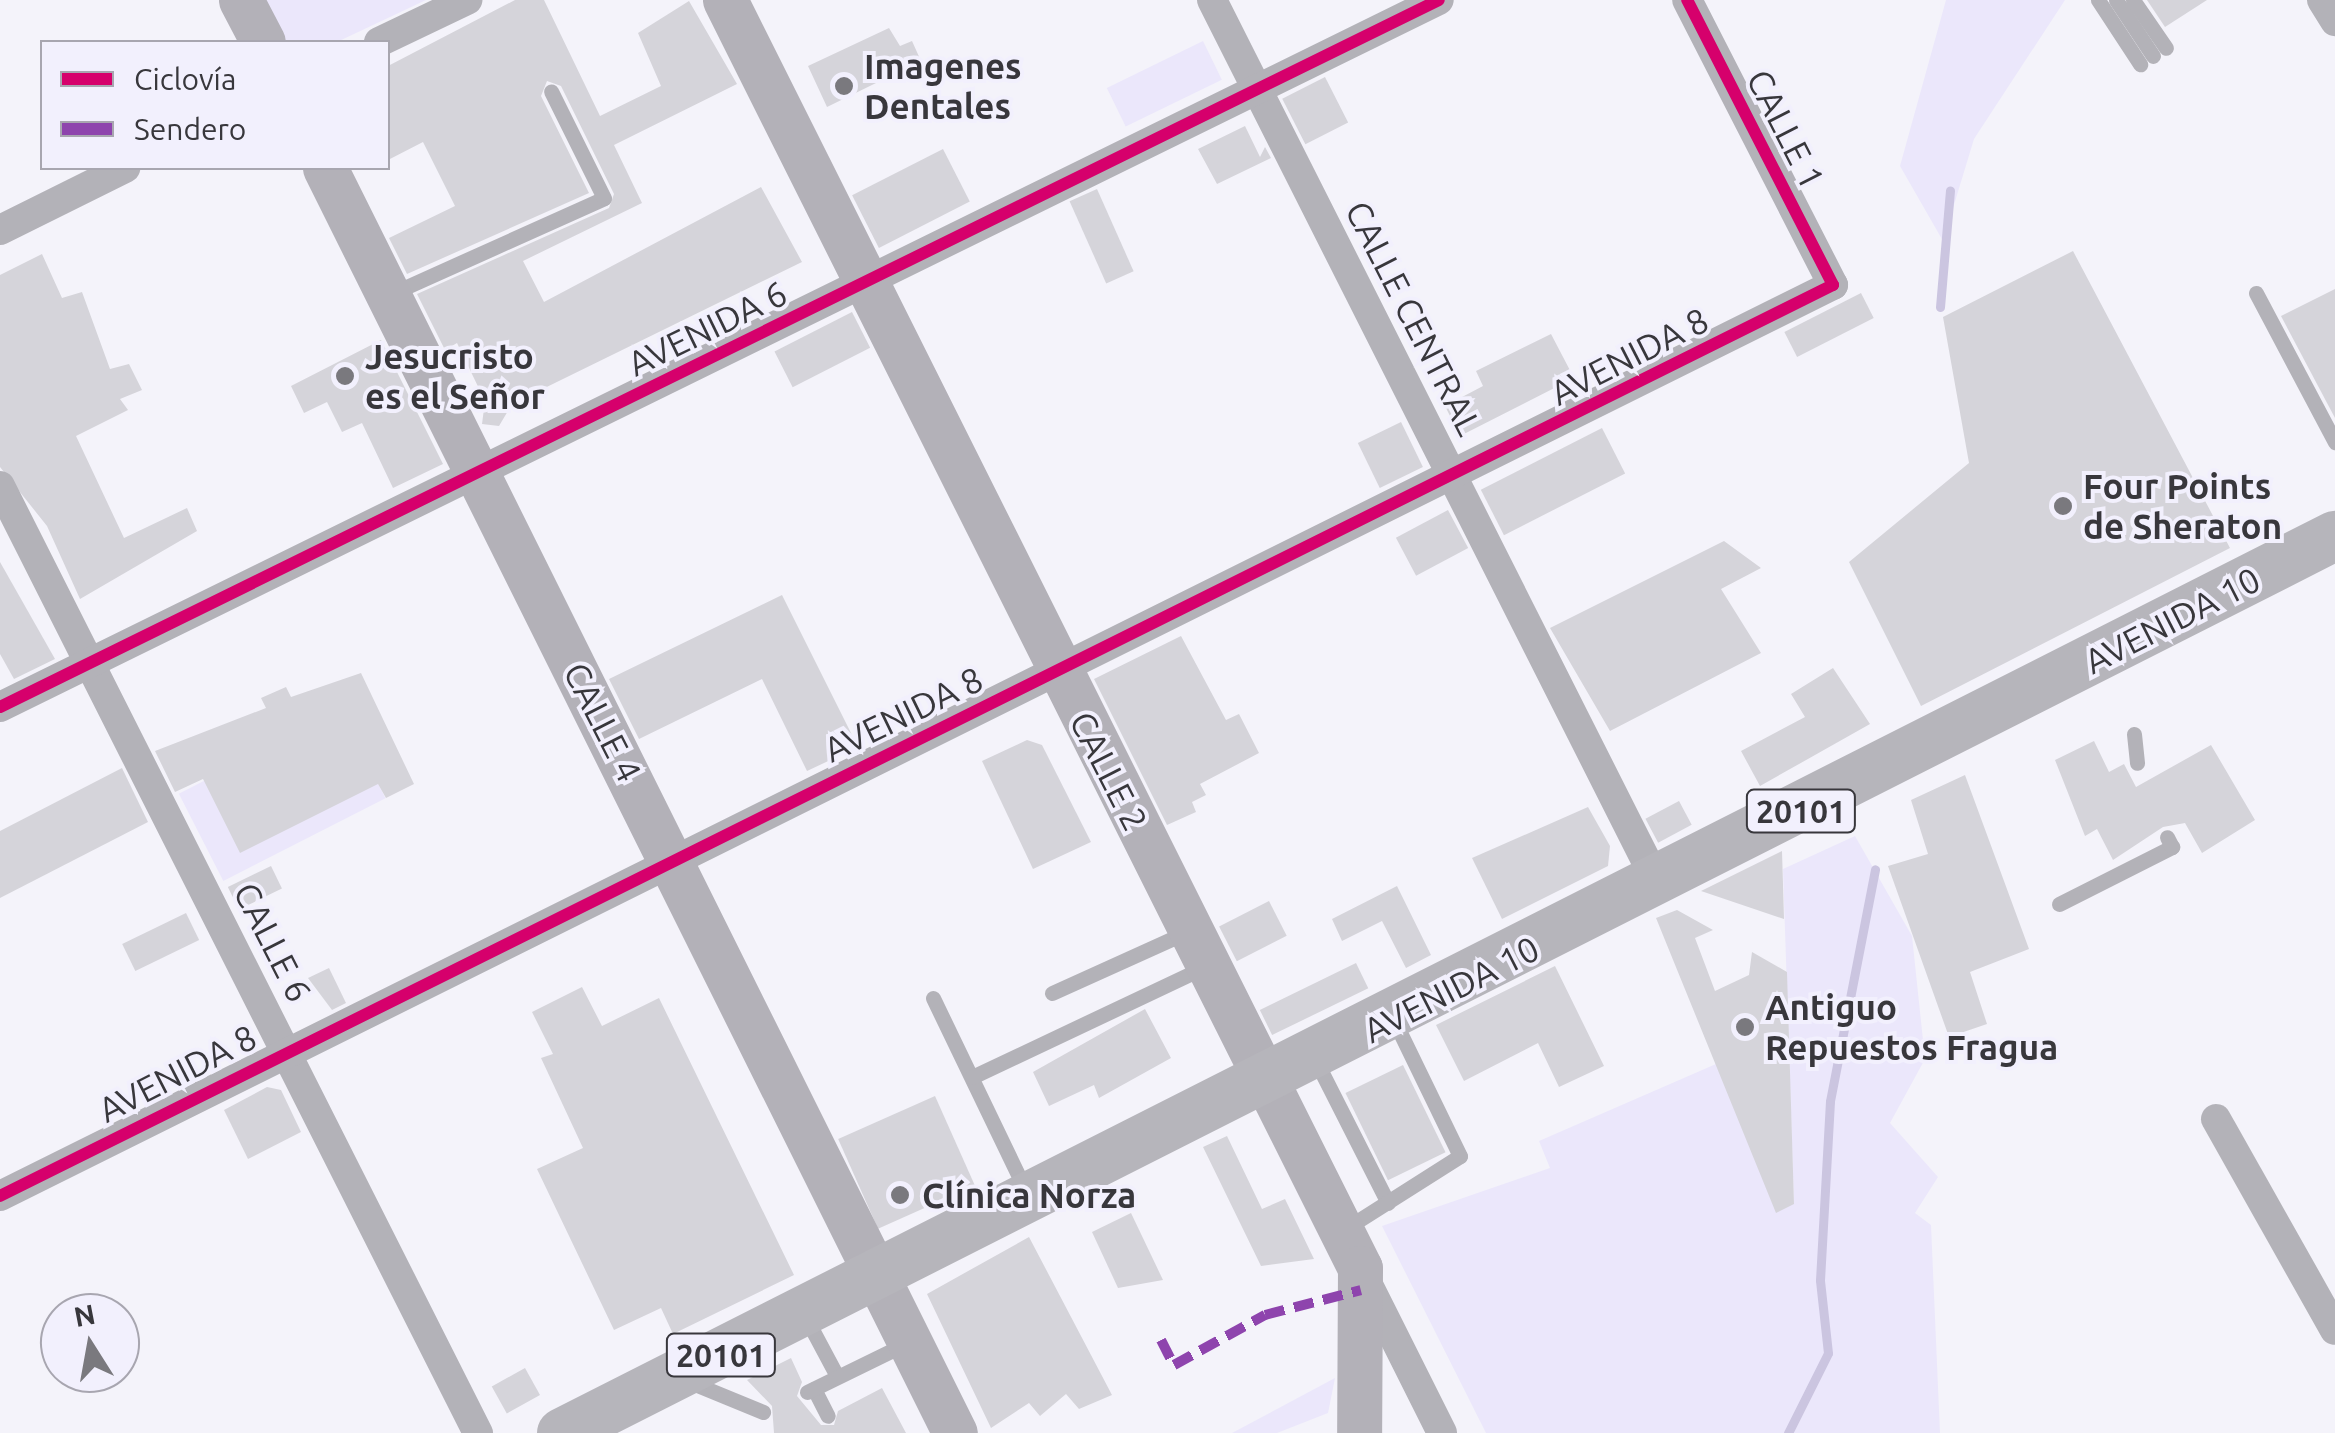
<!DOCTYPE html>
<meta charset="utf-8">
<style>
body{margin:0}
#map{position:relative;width:2335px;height:1433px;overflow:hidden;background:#f4f3fa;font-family:Ubuntu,sans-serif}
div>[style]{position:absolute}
.green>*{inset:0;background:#ebe7fb;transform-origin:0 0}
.stream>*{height:9px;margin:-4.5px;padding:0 4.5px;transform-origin:4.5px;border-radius:4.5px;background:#cbc5e0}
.building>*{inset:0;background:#d5d4da;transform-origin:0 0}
.lane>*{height:15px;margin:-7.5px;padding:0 7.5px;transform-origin:7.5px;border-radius:7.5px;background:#b3b2b8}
.street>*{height:30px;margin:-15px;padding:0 15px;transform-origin:15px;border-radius:15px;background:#b3b2b8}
.secondary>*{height:45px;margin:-22.5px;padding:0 22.5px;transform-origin:22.5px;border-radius:22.5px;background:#b3b1b8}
.primary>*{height:50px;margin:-25px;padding:0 25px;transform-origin:25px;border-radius:25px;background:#b6b5bb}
.quiet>*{height:10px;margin-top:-5px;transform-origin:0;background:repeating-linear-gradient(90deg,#8e44ad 0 20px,transparent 0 30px)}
.cycleway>*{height:12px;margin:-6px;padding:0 6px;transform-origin:6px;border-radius:6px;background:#d6006c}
.dots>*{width:28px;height:28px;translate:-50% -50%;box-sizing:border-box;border:5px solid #f2f0fd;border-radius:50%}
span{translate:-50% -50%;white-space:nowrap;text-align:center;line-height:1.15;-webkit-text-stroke:8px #f2f0fd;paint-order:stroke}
.shield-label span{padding:2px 8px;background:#f2f0fd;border:2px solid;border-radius:8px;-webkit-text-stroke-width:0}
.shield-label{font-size:32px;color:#38373c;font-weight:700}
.poi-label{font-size:35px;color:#38373c;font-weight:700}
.left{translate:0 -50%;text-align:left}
.street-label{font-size:35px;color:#38373c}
.legend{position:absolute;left:40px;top:40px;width:350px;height:130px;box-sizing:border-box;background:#f2f0fd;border:2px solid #a8a6b0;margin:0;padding:12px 18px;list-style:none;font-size:30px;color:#38373c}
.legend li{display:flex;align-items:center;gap:20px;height:50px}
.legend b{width:50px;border:2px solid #a8a6b0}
.north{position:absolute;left:40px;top:1293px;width:100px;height:100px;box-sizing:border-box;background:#f2f0fd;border:2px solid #a8a6b0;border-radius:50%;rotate:349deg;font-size:28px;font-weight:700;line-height:40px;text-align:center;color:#38373c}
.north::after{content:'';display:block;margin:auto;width:35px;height:45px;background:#7a797e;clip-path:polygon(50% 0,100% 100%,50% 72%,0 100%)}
</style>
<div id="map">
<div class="green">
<div style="clip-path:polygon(264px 0,426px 0,337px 42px,286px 42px)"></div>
<div style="clip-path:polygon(1946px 0,2065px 0,1974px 139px,1943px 241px,1900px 166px)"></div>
<div style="left:1203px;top:41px;width:43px;height:107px;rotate:64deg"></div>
<div style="left:341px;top:711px;width:98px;height:182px;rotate:63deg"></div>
<div style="clip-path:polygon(1855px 836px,1912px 936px,1925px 1059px,1890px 1123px,1938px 1177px,1915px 1213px,1931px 1225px,1940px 1433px,1486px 1433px,1382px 1226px,1550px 1168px,1539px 1141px,1716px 1064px,1794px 1204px,1783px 869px)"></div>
<div style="clip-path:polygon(1335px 1378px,1328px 1413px,1277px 1433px,1232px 1433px)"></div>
</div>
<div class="stream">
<div style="left:1940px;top:307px;width:117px;rotate:-85.1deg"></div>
<div style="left:1788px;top:1433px;width:89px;rotate:-63.4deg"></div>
<div style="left:1828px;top:1353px;width:73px;rotate:-96.3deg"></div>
<div style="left:1820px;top:1280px;width:179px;rotate:-86.8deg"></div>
<div style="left:1830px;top:1101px;width:236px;rotate:-79deg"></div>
</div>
<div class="building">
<div style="clip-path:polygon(515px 0,544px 0,600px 116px,661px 86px,638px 33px,689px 1px,737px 84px,614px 145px,642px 203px,523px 261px,544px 302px,761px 187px,802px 262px,512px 404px,499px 426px,482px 424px,485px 401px,457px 343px,445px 350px,417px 294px,609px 208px,614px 194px,561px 86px,547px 81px,541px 96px,589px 193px,407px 274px,389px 238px,455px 206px,423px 142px,388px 160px,388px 66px)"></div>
<div style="clip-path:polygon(2147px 0,2207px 0,2165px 27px)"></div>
<div style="clip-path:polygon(889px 28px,900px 46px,912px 41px,921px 61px,827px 107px,808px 66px)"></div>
<div style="left:1325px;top:77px;width:51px;height:48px;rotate:63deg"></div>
<div style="clip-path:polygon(1245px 126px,1260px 157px,1265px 147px,1271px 158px,1217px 184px,1198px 149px)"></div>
<div style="left:943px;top:149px;width:59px;height:102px;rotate:63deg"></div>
<div style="left:1097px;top:189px;width:90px;height:30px;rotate:66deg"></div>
<div style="clip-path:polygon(2073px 251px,2230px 548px,1921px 706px,1849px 562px,1969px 463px,1943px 317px)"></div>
<div style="clip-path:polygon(42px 254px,62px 298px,82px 292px,110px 369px,129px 364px,142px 390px,120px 399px,128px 410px,76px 436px,124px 538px,187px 508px,197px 531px,80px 599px,47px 526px,0 467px,0 275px)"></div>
<div style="clip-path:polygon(2335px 289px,2335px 418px,2281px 316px)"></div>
<div style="left:1861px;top:293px;width:28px;height:86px;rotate:63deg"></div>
<div style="left:852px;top:312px;width:40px;height:87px;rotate:63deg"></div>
<div style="clip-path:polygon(1551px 334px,1574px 378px,1460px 436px,1445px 406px,1483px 386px,1476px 371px)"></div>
<div style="clip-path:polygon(381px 340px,443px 464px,393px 488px,362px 423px,342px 432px,327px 402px,304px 413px,291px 386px)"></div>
<div style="left:1401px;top:422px;width:50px;height:48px;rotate:64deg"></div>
<div style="left:1602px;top:428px;width:51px;height:136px;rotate:63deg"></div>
<div style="left:1448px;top:510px;width:43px;height:59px;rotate:62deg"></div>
<div style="clip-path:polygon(1724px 541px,1761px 568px,1721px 589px,1761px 653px,1610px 731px,1550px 628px)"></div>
<div style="clip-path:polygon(0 562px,55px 659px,14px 679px,0 654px)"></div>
<div style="clip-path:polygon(782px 595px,858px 747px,807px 771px,762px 679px,639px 739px,609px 679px)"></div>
<div style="clip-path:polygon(1181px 636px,1226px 720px,1239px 714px,1259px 753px,1200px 784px,1206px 795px,1192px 802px,1196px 812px,1167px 825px,1094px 679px)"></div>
<div style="clip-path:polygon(1833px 668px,1870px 724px,1760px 786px,1741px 751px,1805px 717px,1791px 694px)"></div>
<div style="clip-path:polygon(361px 673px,414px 784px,386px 798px,378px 784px,240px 853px,203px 779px,175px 792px,155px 751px,266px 708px,261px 698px,286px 687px,291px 697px)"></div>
<div style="clip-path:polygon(1027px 740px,1042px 745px,1091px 842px,1033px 869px,982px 761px)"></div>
<div style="clip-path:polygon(2094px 741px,2109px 772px,2124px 764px,2136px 787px,2211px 745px,2255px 820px,2202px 853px,2185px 823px,2163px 827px,2113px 860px,2097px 829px,2085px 836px,2055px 760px)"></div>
<div style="clip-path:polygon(122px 768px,148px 822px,0 898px,0 831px)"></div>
<div style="clip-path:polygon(1965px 775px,2029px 949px,1970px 972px,1987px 1024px,1949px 1037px,1888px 866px,1928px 854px,1911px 800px)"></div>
<div style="left:1679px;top:801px;width:27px;height:38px;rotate:62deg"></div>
<div style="clip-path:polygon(1588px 807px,1610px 846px,1608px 866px,1502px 919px,1472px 858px)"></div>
<div style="clip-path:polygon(1782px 851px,1784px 919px,1701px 891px)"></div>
<div style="left:271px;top:866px;width:25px;height:48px;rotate:64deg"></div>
<div style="clip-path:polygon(1397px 886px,1431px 955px,1406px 968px,1382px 921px,1342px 941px,1332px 919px)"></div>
<div style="left:1269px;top:901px;width:39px;height:56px;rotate:63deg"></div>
<div style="clip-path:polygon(1677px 910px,1713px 930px,1695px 938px,1715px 991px,1749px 975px,1752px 952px,1787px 972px,1794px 1204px,1776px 1213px,1656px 918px)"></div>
<div style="left:186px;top:913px;width:30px;height:71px;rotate:64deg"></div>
<div style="left:1356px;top:963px;width:28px;height:107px;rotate:64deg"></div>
<div style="clip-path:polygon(1555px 966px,1604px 1066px,1559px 1087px,1538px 1043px,1464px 1081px,1436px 1025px)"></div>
<div style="clip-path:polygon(329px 968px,346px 1003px,332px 1010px,308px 978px)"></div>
<div style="clip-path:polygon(582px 987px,602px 1026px,659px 998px,794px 1275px,673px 1334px,661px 1308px,614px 1330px,537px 1169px,583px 1148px,541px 1058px,553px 1054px,532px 1012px)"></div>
<div style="clip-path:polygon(1145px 1009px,1171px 1058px,1099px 1098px,1094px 1085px,1049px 1106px,1033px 1072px)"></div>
<div style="left:1403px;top:1065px;width:97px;height:64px;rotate:64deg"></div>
<div style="clip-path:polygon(267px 1087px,281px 1090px,301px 1132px,248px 1159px,224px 1110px)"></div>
<div style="left:935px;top:1096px;width:98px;height:106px;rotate:66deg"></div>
<div style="clip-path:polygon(1227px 1136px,1262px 1209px,1285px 1199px,1314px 1259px,1261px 1266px,1203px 1147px)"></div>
<div style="clip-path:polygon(1131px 1213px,1163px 1280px,1118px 1288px,1092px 1232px)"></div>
<div style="clip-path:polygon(1029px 1237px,1112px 1395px,1079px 1409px,1066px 1394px,1040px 1416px,1029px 1403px,991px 1428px,927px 1294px)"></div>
<div style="clip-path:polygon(791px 1358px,802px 1382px,797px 1396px,821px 1425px,834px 1425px,838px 1411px,882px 1388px,906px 1433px,774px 1433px,772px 1406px,747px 1380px)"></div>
<div style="left:525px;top:1368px;width:31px;height:38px;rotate:61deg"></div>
</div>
<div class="lane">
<div style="left:2098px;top:0;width:77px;rotate:56.7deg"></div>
<div style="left:2116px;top:0;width:67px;rotate:56.5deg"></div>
<div style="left:2133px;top:0;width:58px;rotate:55.5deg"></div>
<div style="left:393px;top:293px;width:231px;rotate:-24.2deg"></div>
<div style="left:604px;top:198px;width:119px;rotate:-116.4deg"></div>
<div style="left:2256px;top:293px;width:169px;rotate:62.1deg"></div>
<div style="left:2134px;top:734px;width:29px;rotate:84deg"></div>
<div style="left:2059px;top:904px;width:127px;rotate:-26.8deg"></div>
<div style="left:2172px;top:847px;width:11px;rotate:-117deg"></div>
<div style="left:1052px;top:993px;width:146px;rotate:-24.3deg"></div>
<div style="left:933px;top:998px;width:216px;rotate:64.3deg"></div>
<div style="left:1316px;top:1061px;width:159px;rotate:63.1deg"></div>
<div style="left:972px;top:1077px;width:255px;rotate:-25.3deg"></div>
<div style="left:1345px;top:1229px;width:136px;rotate:-32.4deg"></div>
<div style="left:1460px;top:1156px;width:153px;rotate:-115.9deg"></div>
<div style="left:806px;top:1318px;width:66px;rotate:61.9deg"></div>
<div style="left:690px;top:1382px;width:79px;rotate:22.3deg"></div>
<div style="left:814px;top:1389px;width:30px;rotate:63deg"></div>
<div style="left:807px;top:1392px;width:111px;rotate:-26.1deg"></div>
</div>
<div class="street">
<div style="left:1212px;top:0;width:990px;rotate:63.23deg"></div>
<div style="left:2322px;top:0;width:25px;rotate:58deg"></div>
<div style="left:379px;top:42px;width:98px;rotate:-25.5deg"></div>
<div style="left:0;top:230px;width:140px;rotate:-26.4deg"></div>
<div style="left:0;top:486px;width:1061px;rotate:63.22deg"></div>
<div style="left:0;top:707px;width:1603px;rotate:-26.17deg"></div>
<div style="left:2216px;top:1119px;width:242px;rotate:60.6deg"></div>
<div style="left:0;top:1196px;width:2047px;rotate:-26.43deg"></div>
<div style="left:1833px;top:285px;width:320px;rotate:-117.1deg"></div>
<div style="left:1365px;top:1279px;width:172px;rotate:63.4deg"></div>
</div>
<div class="secondary">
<div style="left:241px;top:0;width:47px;rotate:62.4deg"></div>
<div style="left:725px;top:0;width:1418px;rotate:63.4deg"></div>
<div style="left:1360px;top:1268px;width:165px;rotate:90.3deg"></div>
<div style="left:325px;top:168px;width:1413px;rotate:63.53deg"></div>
</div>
<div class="primary">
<div style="left:562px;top:1433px;width:1987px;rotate:-26.84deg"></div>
</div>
<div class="quiet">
<div style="left:1161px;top:1340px;width:28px;rotate:63deg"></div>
<div style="left:1174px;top:1365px;width:104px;rotate:-28.8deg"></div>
<div style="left:1265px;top:1315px;width:99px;rotate:-14.6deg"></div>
</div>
<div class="cycleway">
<div style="left:0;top:707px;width:1603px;rotate:-26.17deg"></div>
<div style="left:0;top:1196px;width:2047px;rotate:-26.43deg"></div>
<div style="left:1833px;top:285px;width:320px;rotate:-117.1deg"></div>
</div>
<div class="dots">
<div style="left:844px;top:86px;background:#7a797e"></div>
<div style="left:345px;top:376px;background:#7a797e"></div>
<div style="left:2063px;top:506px;background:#7a797e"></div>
<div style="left:1745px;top:1027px;background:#7a797e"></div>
<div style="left:900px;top:1195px;background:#7a797e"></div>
</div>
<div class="shield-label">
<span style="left:1801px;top:811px">20101</span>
<span style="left:721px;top:1355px">20101</span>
</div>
<div class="poi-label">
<span class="left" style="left:864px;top:86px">Imagenes<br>Dentales</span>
<span class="left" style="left:365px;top:376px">Jesucristo<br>es el Señor</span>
<span class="left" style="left:2083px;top:506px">Four Points<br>de Sheraton</span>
<span class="left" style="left:1765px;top:1027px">Antiguo<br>Repuestos Fragua</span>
<span class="left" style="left:922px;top:1195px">Clínica Norza</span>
</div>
<div class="street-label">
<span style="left:1786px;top:129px;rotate:63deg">CALLE 1</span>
<span style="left:1414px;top:318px;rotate:63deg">CALLE CENTRAL</span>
<span style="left:707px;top:328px;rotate:-26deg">AVENIDA 6</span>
<span style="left:1629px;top:356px;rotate:-27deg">AVENIDA 8</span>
<span style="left:2172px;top:620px;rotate:-27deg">AVENIDA 10</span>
<span style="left:903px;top:714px;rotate:-26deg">AVENIDA 8</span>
<span style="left:603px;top:722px;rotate:63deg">CALLE 4</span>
<span style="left:1109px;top:771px;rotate:63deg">CALLE 2</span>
<span style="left:273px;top:942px;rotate:63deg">CALLE 6</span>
<span style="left:1451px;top:989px;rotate:-27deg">AVENIDA 10</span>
<span style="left:177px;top:1073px;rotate:-27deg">AVENIDA 8</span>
</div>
<ul class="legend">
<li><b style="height:12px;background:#d6006c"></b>Ciclovía</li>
<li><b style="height:12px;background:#8e44ad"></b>Sendero</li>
</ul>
<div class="north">N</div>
</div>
